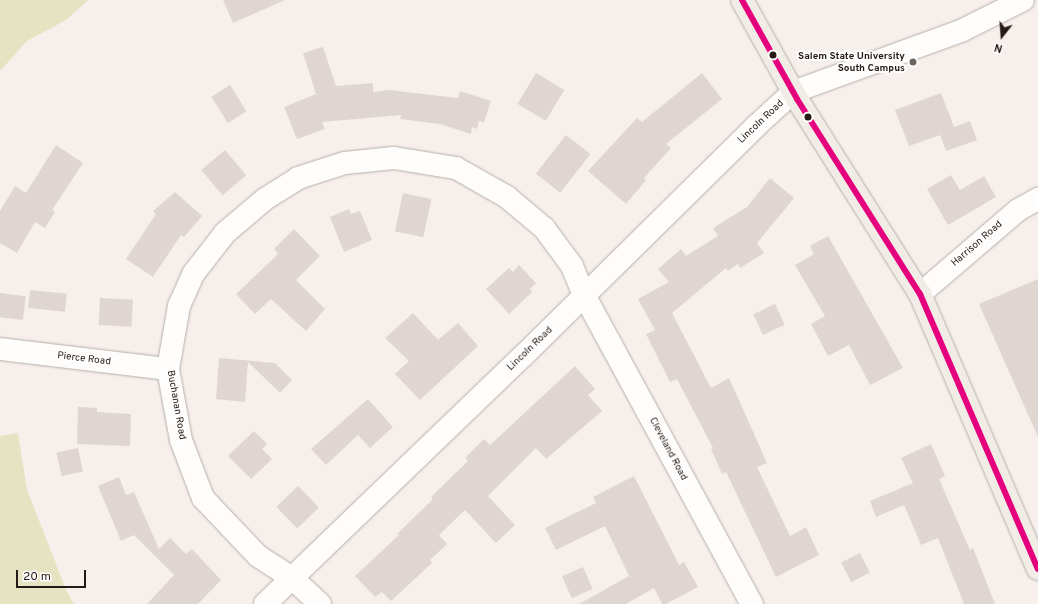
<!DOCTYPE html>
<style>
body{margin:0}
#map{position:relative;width:1038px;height:604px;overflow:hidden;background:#f6efeb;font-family:Overpass,sans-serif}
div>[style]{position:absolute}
.green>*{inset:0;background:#e5e3c1}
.building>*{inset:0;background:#dfd6d1;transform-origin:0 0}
.roads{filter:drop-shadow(0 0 1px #b6aea9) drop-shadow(0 0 1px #b6aea9)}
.minor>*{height:22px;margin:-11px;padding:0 11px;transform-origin:11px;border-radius:11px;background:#fefdfc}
.trunk>*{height:22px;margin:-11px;padding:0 11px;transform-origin:11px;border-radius:11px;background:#f2ece7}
.bus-1>*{height:6px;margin:-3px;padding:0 3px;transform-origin:3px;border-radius:3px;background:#e5007d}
.dots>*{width:11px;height:11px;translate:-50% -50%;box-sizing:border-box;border:2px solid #fefefe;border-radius:50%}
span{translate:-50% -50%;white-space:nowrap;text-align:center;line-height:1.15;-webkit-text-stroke:4px #fefefe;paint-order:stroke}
.poi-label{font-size:10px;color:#261a14;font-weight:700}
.right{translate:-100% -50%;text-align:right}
.street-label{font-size:10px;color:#261a14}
.north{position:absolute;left:982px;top:16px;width:40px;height:40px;-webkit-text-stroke:3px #fefefe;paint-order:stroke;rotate:197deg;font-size:11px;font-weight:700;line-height:16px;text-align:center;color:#261a14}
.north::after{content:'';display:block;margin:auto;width:14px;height:18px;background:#261a14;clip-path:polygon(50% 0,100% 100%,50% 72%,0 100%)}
.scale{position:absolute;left:16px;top:570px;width:70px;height:18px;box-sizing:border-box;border:2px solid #261a14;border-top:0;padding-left:5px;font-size:12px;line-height:14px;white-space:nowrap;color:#261a14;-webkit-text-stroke:3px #fefefe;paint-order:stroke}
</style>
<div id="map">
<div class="green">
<div style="clip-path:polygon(0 0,88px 0,66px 20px,27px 41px,0 71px)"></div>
<div style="clip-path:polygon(18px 433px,27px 490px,67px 592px,74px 604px,0 604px,0 436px)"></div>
</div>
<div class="building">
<div style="clip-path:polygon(223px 0,285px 0,233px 23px)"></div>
<div style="clip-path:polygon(323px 47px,336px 86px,373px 83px,373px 92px,389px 90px,458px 98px,460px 91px,491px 101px,484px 122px,479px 121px,477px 129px,472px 127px,471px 134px,440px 124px,400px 119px,401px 115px,322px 122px,325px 129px,297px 139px,284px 107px,316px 94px,303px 53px)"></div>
<div style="left:536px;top:73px;width:33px;height:36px;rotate:31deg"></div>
<div style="clip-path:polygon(702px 73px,722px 99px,666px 144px,671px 148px,644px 178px,646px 180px,626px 204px,588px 171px,637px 118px,642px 122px)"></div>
<div style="left:230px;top:85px;width:31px;height:22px;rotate:58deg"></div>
<div style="clip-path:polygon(941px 93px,954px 127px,970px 121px,977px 140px,946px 151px,940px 135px,909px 146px,895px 110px)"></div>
<div style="left:566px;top:135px;width:31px;height:49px;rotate:38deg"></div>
<div style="clip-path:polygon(56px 145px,83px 163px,52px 210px,55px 212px,45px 228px,35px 222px,17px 253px,0 243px,0 211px,15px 186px,26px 193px)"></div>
<div style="left:225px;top:150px;width:33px;height:31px;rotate:50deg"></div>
<div style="clip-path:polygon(951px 175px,960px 190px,984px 176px,996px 197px,948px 225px,927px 189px)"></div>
<div style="clip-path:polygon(770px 178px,794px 198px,757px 243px,764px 253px,740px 268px,738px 264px,728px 271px,726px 268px,672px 313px,711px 388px,729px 378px,767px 463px,757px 467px,790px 536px,806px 527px,819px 555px,776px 577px,726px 472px,722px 474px,711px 449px,713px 448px,677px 379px,670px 382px,646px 334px,655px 330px,638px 299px,669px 282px,658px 269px,681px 249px,686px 256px,718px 236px,713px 228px,747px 207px)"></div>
<div style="clip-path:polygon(175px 192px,202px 216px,184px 237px,181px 235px,153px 277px,126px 259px,156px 214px,153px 211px)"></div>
<div style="left:403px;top:193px;width:29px;height:39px;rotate:12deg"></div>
<div style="clip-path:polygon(349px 209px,351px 214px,360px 211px,372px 240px,344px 252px,330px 217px)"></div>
<div style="clip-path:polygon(294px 229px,320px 256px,296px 280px,325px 309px,306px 331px,271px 299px,255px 314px,236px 294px,275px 257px,278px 254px,274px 249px)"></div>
<div style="clip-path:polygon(828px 236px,903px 368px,870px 385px,849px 345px,828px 356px,811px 324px,825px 316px,795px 265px,814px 254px,810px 246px)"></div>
<div style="clip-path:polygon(519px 265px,536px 283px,530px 289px,532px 292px,509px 314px,486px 289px,509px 268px,513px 272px)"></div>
<div style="clip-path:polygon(1038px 279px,1038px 437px,979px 304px)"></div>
<div style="left:30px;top:290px;width:37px;height:18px;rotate:6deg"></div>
<div style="left:0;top:293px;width:26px;height:24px;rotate:7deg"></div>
<div style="left:100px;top:298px;width:33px;height:27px;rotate:3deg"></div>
<div style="left:775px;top:304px;width:23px;height:24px;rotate:65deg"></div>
<div style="clip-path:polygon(413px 313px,438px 340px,458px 323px,478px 346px,420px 400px,395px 374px,409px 361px,385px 338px)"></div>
<div style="clip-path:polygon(219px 358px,275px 363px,292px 380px,280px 393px,248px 362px,245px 402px,216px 399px)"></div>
<div style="clip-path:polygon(575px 366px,595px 389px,588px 395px,602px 411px,546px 459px,536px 448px,488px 496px,515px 525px,496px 543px,465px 510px,439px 535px,447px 544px,430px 560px,432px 563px,391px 601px,382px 592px,375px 597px,355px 576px,399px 535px,397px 534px,433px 499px,431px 497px,468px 461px,465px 458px,484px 439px,490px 445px)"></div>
<div style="clip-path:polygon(368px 399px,393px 427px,370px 448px,358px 435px,326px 465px,311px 449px)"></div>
<div style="clip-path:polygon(78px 407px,97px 408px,97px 412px,131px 414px,130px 446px,77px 444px)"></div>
<div style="clip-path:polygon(254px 431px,267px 444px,262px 449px,272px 459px,251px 479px,228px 456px)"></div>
<div style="clip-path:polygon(931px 444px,945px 476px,939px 479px,970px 550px,973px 548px,995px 604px,964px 604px,938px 538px,921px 545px,904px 505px,876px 517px,870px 501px,913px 483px,901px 458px)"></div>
<div style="left:78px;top:448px;width:24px;height:22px;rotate:78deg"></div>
<div style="clip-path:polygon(634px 476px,679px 565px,684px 562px,698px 587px,666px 604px,662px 604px,654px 588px,626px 604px,579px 604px,629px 576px,605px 526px,556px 550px,545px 528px,596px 503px,593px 497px)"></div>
<div style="clip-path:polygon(119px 477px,126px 495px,134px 492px,159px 549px,170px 538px,186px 554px,192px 549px,221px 580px,198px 604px,147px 604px,174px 575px,134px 535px,121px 541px,98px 486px)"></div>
<div style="left:298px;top:486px;width:30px;height:30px;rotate:46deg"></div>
<div style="left:860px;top:553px;width:22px;height:21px;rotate:63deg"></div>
<div style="left:583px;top:567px;width:24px;height:23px;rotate:66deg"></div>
</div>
<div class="roads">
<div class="minor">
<div style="left:920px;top:294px;width:129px;rotate:-40.6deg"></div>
<div style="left:1018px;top:210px;width:23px;rotate:-29deg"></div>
<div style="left:0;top:349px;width:169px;rotate:6.8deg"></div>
<div style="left:265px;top:604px;width:359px;rotate:-43.9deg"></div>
<div style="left:524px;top:355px;width:325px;rotate:-44.6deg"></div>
<div style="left:755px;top:127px;width:52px;rotate:-42.6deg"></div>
<div style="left:793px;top:92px;width:181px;rotate:-20deg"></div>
<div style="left:963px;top:30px;width:67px;rotate:-26.6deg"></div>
<div style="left:320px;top:604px;width:38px;rotate:-137deg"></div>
<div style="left:292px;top:578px;width:40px;rotate:-147.1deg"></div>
<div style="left:258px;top:556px;width:80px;rotate:-133.5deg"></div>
<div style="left:203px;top:498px;width:62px;rotate:-110.8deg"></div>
<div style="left:181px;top:440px;width:72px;rotate:-100.4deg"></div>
<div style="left:168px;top:369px;width:64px;rotate:-80.1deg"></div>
<div style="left:179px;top:306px;width:36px;rotate:-66deg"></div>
<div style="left:194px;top:273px;width:51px;rotate:-52.2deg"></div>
<div style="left:225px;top:233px;width:52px;rotate:-40.4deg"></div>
<div style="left:265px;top:199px;width:39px;rotate:-32deg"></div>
<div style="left:298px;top:178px;width:49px;rotate:-17.7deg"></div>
<div style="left:345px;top:163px;width:49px;rotate:-5.8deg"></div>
<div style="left:394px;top:158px;width:63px;rotate:9.2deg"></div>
<div style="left:456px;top:168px;width:59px;rotate:29.6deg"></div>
<div style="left:507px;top:197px;width:48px;rotate:40deg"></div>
<div style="left:544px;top:228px;width:47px;rotate:53.6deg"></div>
<div style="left:572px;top:266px;width:31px;rotate:68deg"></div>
<div style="left:584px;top:295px;width:352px;rotate:61.5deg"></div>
</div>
<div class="trunk">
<div style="left:742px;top:0;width:113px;rotate:60.9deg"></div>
<div style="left:797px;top:99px;width:231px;rotate:57.8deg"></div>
<div style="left:920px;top:294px;width:299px;rotate:66.8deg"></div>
</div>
</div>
<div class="bus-1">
<div style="left:742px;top:0;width:113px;rotate:60.9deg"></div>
<div style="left:797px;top:99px;width:231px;rotate:57.8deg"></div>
<div style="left:920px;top:294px;width:299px;rotate:66.8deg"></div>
</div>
<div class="dots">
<div style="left:773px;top:55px;background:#261a14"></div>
<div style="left:913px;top:62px;background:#6f655f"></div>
<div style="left:808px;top:117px;background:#261a14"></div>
</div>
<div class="poi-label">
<span class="right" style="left:905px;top:62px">Salem State University<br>South Campus</span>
</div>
<div class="street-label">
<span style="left:761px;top:122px;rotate:-43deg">Lincoln Road</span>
<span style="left:977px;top:244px;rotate:-41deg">Harrison Road</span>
<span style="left:530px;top:349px;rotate:-44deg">Lincoln Road</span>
<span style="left:84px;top:359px;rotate:7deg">Pierce Road</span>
<span style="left:176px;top:405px;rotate:80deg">Buchanan Road</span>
<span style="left:668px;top:449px;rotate:62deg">Cleveland Road</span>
</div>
<div class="north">N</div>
<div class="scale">20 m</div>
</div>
